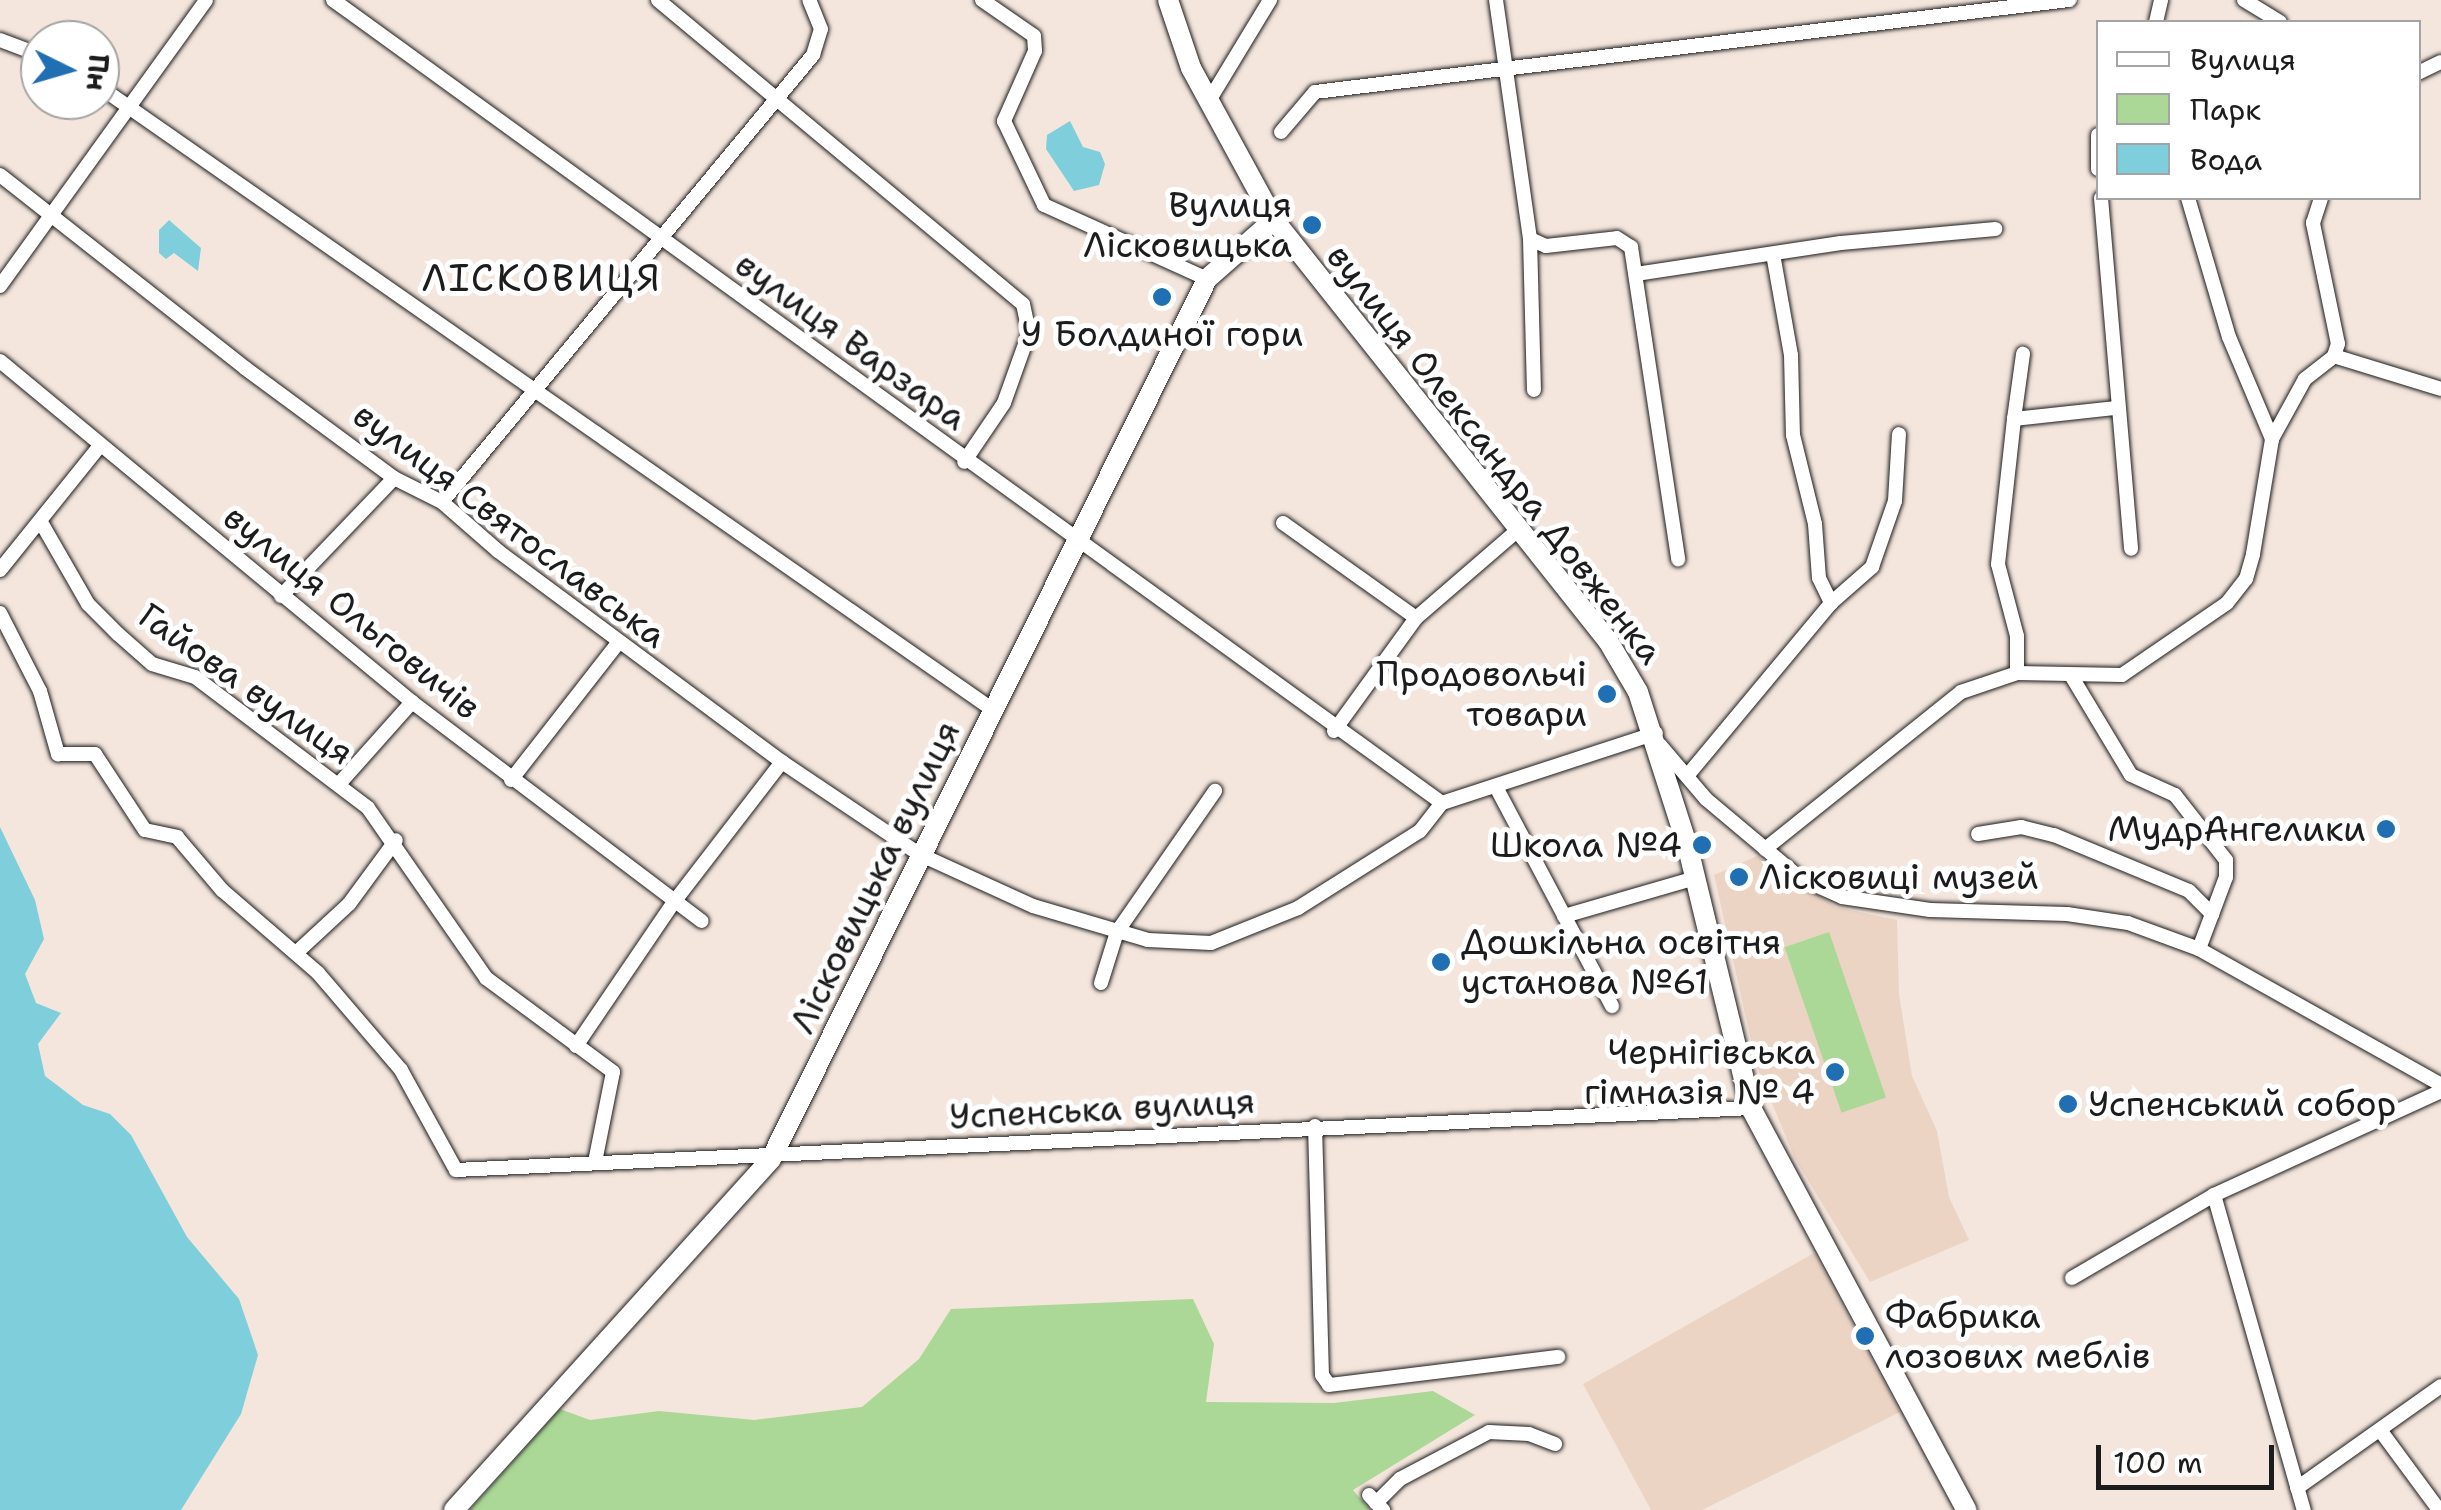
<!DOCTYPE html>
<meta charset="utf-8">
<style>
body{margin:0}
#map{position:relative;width:2441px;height:1510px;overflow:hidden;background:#f4e6dd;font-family:"Shantell Sans",sans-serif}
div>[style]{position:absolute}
.built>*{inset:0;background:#ecd4c5}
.green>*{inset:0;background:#abd896;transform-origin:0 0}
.water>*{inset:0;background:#7fcedb}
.roads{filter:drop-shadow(0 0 2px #1c1c1c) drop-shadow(0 0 2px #1c1c1c)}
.minor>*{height:14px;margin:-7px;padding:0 7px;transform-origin:7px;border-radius:7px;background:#fff}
.secondary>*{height:20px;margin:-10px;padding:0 10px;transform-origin:10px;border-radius:10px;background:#fff}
.dots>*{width:28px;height:28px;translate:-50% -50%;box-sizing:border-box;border:5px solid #fff;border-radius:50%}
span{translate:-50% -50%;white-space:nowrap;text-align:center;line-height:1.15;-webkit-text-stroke:10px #fff;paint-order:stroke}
.poi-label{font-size:35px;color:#1c1c1c}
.right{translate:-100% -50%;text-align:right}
.left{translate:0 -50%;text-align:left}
.street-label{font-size:35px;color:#1c1c1c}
.neighbourhood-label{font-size:38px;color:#1c1c1c;letter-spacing:2.5px}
.legend{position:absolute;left:2096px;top:20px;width:325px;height:180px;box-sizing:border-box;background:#fff;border:2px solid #a4a4a4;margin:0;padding:12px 18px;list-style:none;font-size:30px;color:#1c1c1c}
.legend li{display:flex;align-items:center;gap:20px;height:50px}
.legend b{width:50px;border:2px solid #a4a4a4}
.north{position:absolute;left:20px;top:20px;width:100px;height:100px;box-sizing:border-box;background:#fff;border:2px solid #a4a4a4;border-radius:50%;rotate:95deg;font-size:28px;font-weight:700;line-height:40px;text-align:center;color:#1c1c1c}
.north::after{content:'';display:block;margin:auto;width:35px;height:45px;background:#1f6fb2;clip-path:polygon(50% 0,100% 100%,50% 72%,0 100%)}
.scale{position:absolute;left:2096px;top:1445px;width:178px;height:45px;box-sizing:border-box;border:5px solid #1c1c1c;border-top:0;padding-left:12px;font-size:30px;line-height:35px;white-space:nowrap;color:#1c1c1c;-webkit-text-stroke:8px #fff;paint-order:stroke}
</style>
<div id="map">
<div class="built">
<div style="clip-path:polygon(1757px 856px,1836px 907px,1897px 920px,1899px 994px,1912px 1076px,1937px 1131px,1949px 1197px,1969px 1240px,1870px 1282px,1795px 1159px,1757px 1067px,1714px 875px)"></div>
<div style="clip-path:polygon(1814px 1253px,1900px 1412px,1702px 1510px,1651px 1510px,1583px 1384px)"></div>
</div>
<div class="green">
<div style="left:1829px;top:932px;width:175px;height:47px;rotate:71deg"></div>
<div style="clip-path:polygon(1193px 1299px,1214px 1344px,1206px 1402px,1334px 1403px,1433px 1391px,1475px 1415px,1353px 1490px,1370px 1510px,470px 1510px,560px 1409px,590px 1420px,659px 1411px,754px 1420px,862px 1407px,919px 1359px,951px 1309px)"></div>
</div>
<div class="water">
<div style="clip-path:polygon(1070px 121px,1083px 147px,1100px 152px,1105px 164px,1099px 185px,1074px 191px,1046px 149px,1047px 135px)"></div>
<div style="clip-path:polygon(169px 220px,201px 248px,198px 271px,174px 253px,166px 259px,159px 253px,159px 230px)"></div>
<div style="clip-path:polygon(0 827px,35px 900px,44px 939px,25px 974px,36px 1003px,61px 1013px,38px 1044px,45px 1076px,83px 1105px,110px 1114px,131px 1135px,187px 1237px,239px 1299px,258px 1355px,241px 1414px,181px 1510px,0 1510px)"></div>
</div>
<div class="roads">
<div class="minor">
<div style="left:333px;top:0;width:1369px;rotate:35.91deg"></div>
<div style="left:658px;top:0;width:475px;rotate:39.8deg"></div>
<div style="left:1023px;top:304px;width:30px;rotate:78deg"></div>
<div style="left:1029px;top:333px;width:74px;rotate:109.7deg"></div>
<div style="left:1004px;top:403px;width:71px;rotate:124.1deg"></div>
<div style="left:982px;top:0;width:63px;rotate:34.7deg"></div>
<div style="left:1034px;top:36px;width:15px;rotate:86deg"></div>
<div style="left:1035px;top:51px;width:77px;rotate:113.9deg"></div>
<div style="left:1004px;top:121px;width:93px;rotate:64.5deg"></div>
<div style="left:1044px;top:205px;width:179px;rotate:24.4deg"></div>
<div style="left:1496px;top:0;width:241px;rotate:81.9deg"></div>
<div style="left:1530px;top:239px;width:151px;rotate:88.5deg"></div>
<div style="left:2244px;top:0;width:42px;rotate:31.4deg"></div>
<div style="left:2156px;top:22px;width:23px;rotate:-77deg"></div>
<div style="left:0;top:40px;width:43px;rotate:20.6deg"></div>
<div style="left:2418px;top:73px;width:25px;rotate:-26deg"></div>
<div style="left:100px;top:87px;width:1089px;rotate:34.9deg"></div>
<div style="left:1210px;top:99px;width:116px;rotate:-58.8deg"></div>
<div style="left:1281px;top:132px;width:52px;rotate:-49.6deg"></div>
<div style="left:1315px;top:92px;width:760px;rotate:-6.96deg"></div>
<div style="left:2098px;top:135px;width:34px;rotate:90deg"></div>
<div style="left:0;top:175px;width:312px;rotate:38.2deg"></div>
<div style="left:245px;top:368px;width:185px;rotate:36.4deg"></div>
<div style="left:394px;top:478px;width:54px;rotate:26.6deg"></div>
<div style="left:442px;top:502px;width:74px;rotate:41.2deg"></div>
<div style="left:498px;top:551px;width:354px;rotate:36.6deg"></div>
<div style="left:782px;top:762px;width:165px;rotate:33.9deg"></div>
<div style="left:919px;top:854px;width:125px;rotate:24.5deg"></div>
<div style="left:1033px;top:906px;width:120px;rotate:16.5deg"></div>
<div style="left:1148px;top:940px;width:63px;rotate:2.7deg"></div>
<div style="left:1211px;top:943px;width:94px;rotate:-21.9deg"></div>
<div style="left:1298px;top:908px;width:144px;rotate:-32.3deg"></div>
<div style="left:1420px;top:831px;width:36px;rotate:-52deg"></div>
<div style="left:1442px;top:803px;width:225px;rotate:-18.1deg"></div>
<div style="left:2101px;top:198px;width:352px;rotate:85.1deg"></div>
<div style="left:2188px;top:198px;width:145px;rotate:73.6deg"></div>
<div style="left:2229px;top:337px;width:111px;rotate:67.1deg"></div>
<div style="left:1530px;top:239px;width:17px;rotate:24deg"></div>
<div style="left:1546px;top:246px;width:71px;rotate:-6.4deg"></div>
<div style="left:1617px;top:238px;width:17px;rotate:33deg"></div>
<div style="left:1631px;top:247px;width:316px;rotate:81.4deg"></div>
<div style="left:1773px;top:254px;width:103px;rotate:79.9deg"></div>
<div style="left:1791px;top:355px;width:80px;rotate:88.6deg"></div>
<div style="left:1793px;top:435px;width:92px;rotate:76.1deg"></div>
<div style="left:1815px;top:524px;width:54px;rotate:85.8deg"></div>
<div style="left:1819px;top:578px;width:28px;rotate:64deg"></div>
<div style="left:1636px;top:274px;width:207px;rotate:-8.6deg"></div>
<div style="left:1841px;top:243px;width:155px;rotate:-5.2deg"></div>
<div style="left:0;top:286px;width:352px;rotate:-54.2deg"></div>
<div style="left:2334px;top:356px;width:112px;rotate:17.1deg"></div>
<div style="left:0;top:361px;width:535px;rotate:39.61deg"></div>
<div style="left:412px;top:702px;width:363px;rotate:37.1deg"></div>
<div style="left:2014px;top:419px;width:66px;rotate:-82.1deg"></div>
<div style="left:442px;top:502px;width:581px;rotate:-50.31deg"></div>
<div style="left:813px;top:55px;width:27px;rotate:-73deg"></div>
<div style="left:821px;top:29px;width:31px;rotate:-112deg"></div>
<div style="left:1283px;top:523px;width:163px;rotate:35.5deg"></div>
<div style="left:42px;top:524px;width:92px;rotate:60.1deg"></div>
<div style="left:88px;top:604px;width:42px;rotate:45deg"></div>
<div style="left:118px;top:634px;width:45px;rotate:41.4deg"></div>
<div style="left:152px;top:664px;width:45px;rotate:16.8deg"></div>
<div style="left:195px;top:677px;width:217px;rotate:37.1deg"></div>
<div style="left:368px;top:808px;width:207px;rotate:55.2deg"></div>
<div style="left:486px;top:978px;width:158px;rotate:36.5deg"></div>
<div style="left:613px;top:1072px;width:92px;rotate:101.3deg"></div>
<div style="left:0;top:570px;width:158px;rotate:-51.2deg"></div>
<div style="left:281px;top:596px;width:163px;rotate:-46.2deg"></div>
<div style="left:0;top:613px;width:88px;rotate:62.9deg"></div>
<div style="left:40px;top:691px;width:66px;rotate:74.1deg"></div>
<div style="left:58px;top:754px;width:37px"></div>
<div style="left:95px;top:754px;width:91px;rotate:56.7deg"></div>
<div style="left:145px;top:830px;width:33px;rotate:12deg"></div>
<div style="left:177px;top:837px;width:70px;rotate:49.7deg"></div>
<div style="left:222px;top:890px;width:127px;rotate:40.8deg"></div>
<div style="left:318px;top:973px;width:128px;rotate:49.4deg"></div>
<div style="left:401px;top:1070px;width:114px;rotate:61.2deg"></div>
<div style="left:456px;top:1170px;width:1296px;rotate:-2.74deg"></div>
<div style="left:2017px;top:673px;width:37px;rotate:-90deg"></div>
<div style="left:2017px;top:636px;width:74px;rotate:-104.8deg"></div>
<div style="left:1998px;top:564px;width:146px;rotate:-83.7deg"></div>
<div style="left:2014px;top:419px;width:103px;rotate:-6.2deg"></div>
<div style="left:2072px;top:677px;width:114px;rotate:59deg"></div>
<div style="left:2131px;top:775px;width:48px;rotate:24.4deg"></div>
<div style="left:2175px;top:795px;width:83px;rotate:51.9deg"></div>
<div style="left:2226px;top:860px;width:17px;rotate:90deg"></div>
<div style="left:2226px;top:877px;width:77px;rotate:110.6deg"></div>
<div style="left:1334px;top:731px;width:140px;rotate:-54deg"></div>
<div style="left:1416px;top:618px;width:136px;rotate:-40.8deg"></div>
<div style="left:1660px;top:745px;width:71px;rotate:49.6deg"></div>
<div style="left:1706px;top:799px;width:123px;rotate:40deg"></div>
<div style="left:1800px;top:878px;width:46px;rotate:24.3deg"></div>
<div style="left:1842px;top:897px;width:89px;rotate:8.4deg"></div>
<div style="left:1930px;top:910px;width:137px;rotate:1.7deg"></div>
<div style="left:2067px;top:914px;width:62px;rotate:8.4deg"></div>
<div style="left:2128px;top:923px;width:76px;rotate:20.1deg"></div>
<div style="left:2199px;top:949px;width:278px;rotate:29.3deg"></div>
<div style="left:1687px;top:776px;width:225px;rotate:-50.2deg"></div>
<div style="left:1831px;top:603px;width:55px;rotate:-41.3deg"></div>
<div style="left:1872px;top:567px;width:70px;rotate:-70.8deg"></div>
<div style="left:1895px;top:501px;width:67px;rotate:-86.6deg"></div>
<div style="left:511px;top:780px;width:174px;rotate:-52deg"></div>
<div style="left:339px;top:784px;width:110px;rotate:-48.3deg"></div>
<div style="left:1496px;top:787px;width:248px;rotate:62.1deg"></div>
<div style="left:1978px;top:834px;width:44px;rotate:-9.2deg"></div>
<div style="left:2021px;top:827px;width:34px;rotate:14deg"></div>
<div style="left:2054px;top:835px;width:146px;rotate:22.5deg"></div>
<div style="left:2189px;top:891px;width:33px;rotate:45deg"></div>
<div style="left:1765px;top:849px;width:251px;rotate:-38.7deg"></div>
<div style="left:1961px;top:692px;width:59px;rotate:-18.7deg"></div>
<div style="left:2017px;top:673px;width:105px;rotate:1.1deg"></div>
<div style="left:2122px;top:675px;width:127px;rotate:-34.4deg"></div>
<div style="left:2227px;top:603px;width:31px;rotate:-52deg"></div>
<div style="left:2246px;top:579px;width:26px;rotate:-74deg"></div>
<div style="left:2253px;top:554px;width:117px;rotate:-80.6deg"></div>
<div style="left:2272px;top:439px;width:68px;rotate:-61.2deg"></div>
<div style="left:2305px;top:379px;width:37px;rotate:-38deg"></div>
<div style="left:2334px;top:356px;width:13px;rotate:-72deg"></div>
<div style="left:2338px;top:344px;width:124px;rotate:-101.7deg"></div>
<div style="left:2313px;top:223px;width:26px;rotate:-72deg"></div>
<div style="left:1564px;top:916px;width:137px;rotate:-16.1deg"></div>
<div style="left:296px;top:953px;width:72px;rotate:-42.8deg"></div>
<div style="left:349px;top:904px;width:79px;rotate:-53.7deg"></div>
<div style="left:1101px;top:983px;width:53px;rotate:-72.6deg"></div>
<div style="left:1117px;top:932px;width:172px;rotate:-55.2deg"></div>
<div style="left:576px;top:1046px;width:174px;rotate:-55.8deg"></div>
<div style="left:674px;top:902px;width:177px;rotate:-52.4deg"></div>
<div style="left:1315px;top:1126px;width:249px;rotate:88.4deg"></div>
<div style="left:1322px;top:1375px;width:12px;rotate:55deg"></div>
<div style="left:1329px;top:1385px;width:231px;rotate:-7deg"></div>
<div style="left:2214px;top:1195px;width:328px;rotate:74.1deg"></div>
<div style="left:2072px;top:1278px;width:164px;rotate:-30.3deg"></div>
<div style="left:2214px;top:1195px;width:250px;rotate:-24.6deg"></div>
<div style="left:2380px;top:1430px;width:99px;rotate:53.6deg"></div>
<div style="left:2297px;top:1488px;width:176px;rotate:-35.3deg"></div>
<div style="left:1369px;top:1495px;width:21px;rotate:47deg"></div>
<div style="left:1376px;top:1503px;width:34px;rotate:-45deg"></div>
<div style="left:1400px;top:1479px;width:101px;rotate:-27.8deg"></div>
<div style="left:1489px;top:1432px;width:40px;rotate:2.9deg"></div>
<div style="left:1529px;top:1434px;width:28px;rotate:21deg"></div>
</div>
<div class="secondary">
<div style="left:1168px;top:0;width:72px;rotate:71.3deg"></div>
<div style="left:1191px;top:68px;width:173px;rotate:61.4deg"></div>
<div style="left:1274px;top:220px;width:537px;rotate:51.57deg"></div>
<div style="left:1608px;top:641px;width:59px;rotate:59.5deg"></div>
<div style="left:1638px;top:692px;width:164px;rotate:72.2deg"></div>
<div style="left:1688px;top:848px;width:268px;rotate:76.4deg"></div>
<div style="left:1751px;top:1108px;width:456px;rotate:61.8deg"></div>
<div style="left:454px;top:1510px;width:473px;rotate:-47.9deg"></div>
<div style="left:771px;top:1159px;width:982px;rotate:-63.64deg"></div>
<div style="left:1207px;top:279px;width:89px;rotate:-41.4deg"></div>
</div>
</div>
<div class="dots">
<div style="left:1312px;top:225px;background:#1f6fb2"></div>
<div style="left:1162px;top:297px;background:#1f6fb2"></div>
<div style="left:1607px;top:694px;background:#1f6fb2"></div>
<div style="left:2386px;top:829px;background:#1f6fb2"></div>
<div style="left:1702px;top:845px;background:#1f6fb2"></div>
<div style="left:1739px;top:877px;background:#1f6fb2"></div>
<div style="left:1441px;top:962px;background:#1f6fb2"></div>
<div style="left:1835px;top:1072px;background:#1f6fb2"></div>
<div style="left:2068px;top:1104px;background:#1f6fb2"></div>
<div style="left:1865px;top:1336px;background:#1f6fb2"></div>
</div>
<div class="poi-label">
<span class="right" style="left:1292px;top:225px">Вулиця<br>Лісковицька</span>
<span style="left:1162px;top:334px">У Болдиної гори</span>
<span class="right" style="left:1587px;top:694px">Продовольчі<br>товари</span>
<span class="right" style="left:2366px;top:829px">МудрАнгелики</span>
<span class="right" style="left:1682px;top:845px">Школа №4</span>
<span class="left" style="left:1759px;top:877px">Лісковиці музей</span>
<span class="left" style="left:1461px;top:962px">Дошкільна освітня<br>установа №61</span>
<span class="right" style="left:1815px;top:1072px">Чернігівська<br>гімназія № 4</span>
<span class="left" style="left:2088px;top:1104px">Успенський собор</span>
<span class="left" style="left:1885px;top:1336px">Фабрика<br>лозових меблів</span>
</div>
<div class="street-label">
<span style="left:851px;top:341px;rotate:36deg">вулиця Варзара</span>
<span style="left:1495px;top:454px;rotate:52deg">вулиця Олександра Довженка</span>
<span style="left:510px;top:525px;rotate:37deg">вулиця Святославська</span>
<span style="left:352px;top:612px;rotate:39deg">вулиця Ольговичів</span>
<span style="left:246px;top:684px;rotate:35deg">Гайова вулиця</span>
<span style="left:875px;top:877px;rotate:-64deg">Лісковицька вулиця</span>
<span style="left:1102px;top:1109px;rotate:-3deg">Успенська вулиця</span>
</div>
<div class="neighbourhood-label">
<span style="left:542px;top:278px">ЛІСКОВИЦЯ</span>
</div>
<ul class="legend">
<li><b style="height:12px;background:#fff"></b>Вулиця</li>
<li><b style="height:28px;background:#abd896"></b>Парк</li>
<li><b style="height:28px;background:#7fcedb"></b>Вода</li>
</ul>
<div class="north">Пн</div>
<div class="scale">100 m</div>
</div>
